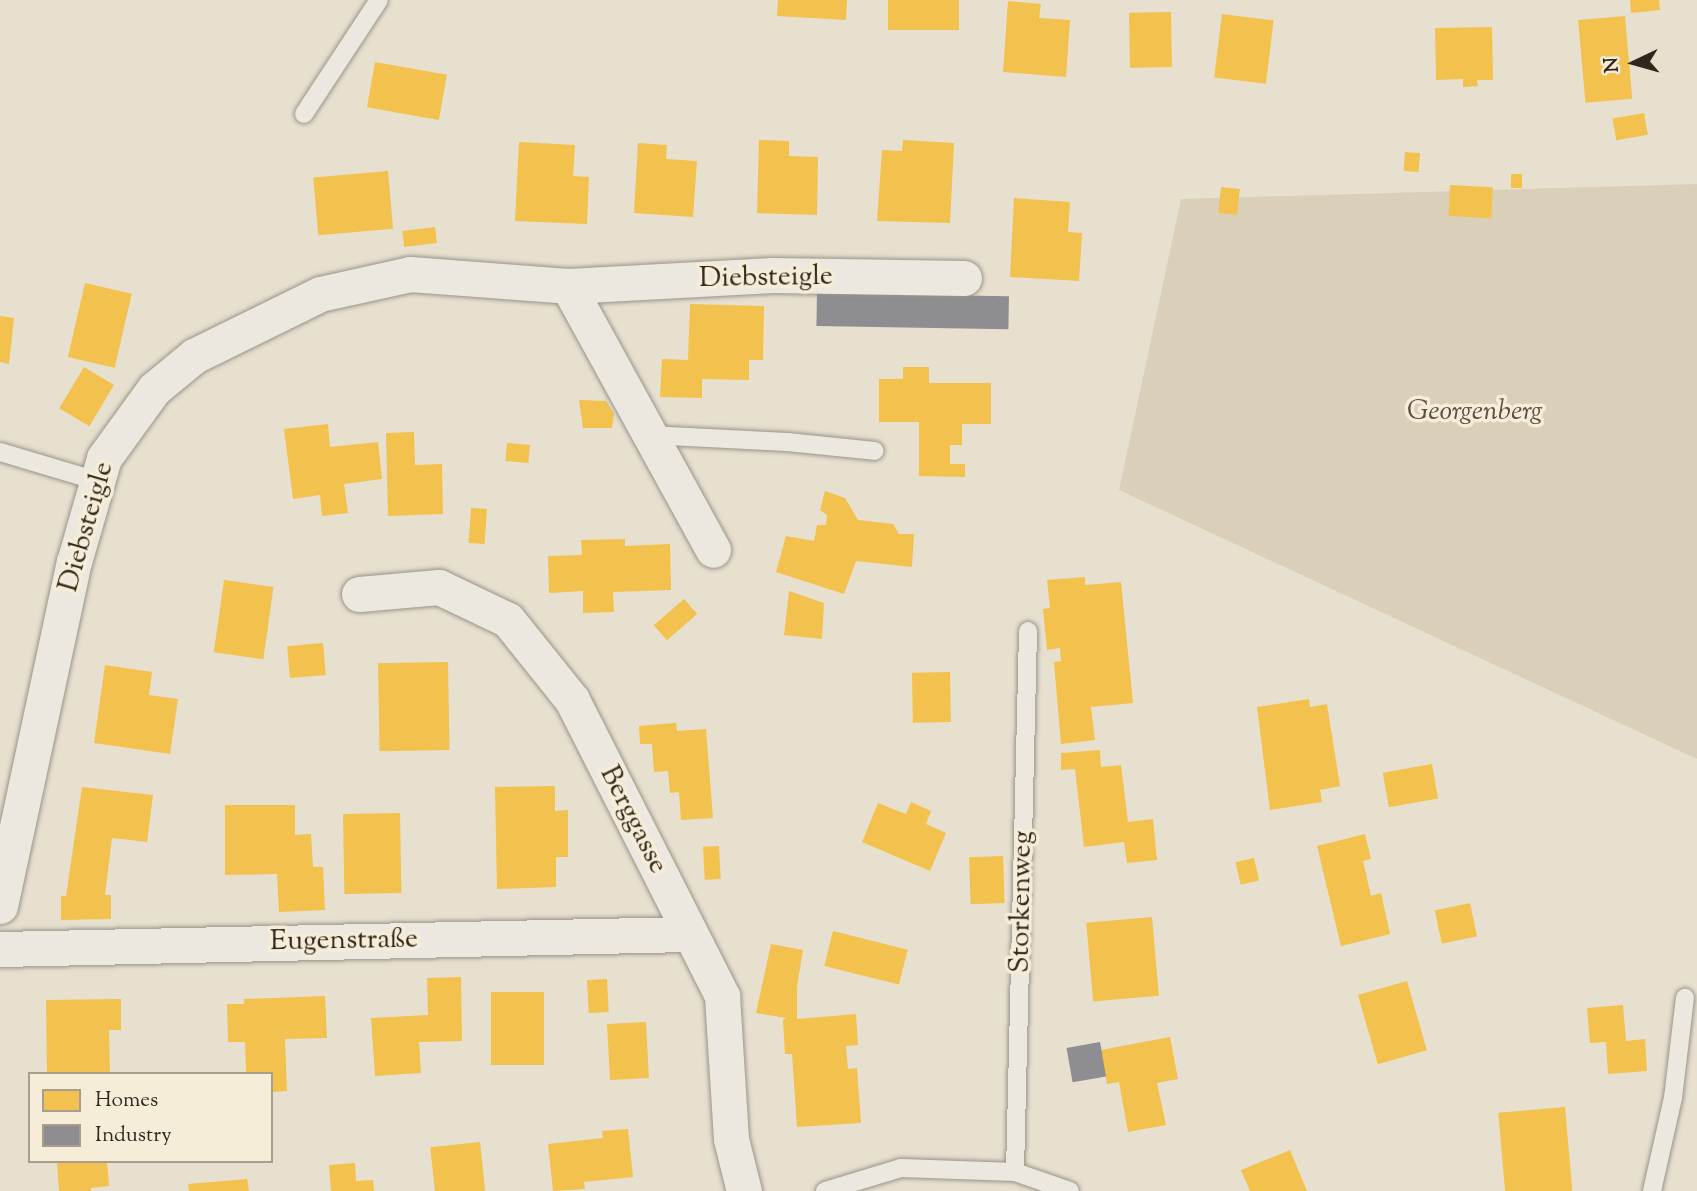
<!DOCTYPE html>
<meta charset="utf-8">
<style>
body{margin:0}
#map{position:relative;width:1697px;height:1191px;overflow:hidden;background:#e7e0cf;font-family:"Sorts Mill Goudy",serif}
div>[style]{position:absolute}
.green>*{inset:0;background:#dad0ba}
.homes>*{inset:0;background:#f2c14e;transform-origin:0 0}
.industry>*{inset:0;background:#8d8d92;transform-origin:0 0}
.roads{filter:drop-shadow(0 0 2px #999489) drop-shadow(0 0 2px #999489)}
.lane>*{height:18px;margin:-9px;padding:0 9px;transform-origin:9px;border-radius:9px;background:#ece8df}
.street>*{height:35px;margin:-17.5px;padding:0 17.5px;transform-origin:17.5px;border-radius:17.5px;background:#ece8df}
span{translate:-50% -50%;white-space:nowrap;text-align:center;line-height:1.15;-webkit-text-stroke:7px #f6edd9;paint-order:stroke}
.street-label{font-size:28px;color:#31271d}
.park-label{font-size:28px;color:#594e40;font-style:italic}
.legend{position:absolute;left:28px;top:1072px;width:245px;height:91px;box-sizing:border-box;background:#f6edd9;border:2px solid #a79e8e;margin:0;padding:9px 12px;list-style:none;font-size:21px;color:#31271d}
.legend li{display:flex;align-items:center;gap:14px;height:35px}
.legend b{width:35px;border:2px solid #a79e8e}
.north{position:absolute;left:1599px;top:28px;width:70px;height:70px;-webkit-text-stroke:5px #f6edd9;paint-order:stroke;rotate:265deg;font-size:19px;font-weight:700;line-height:28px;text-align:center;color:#31271d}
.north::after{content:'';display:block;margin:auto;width:24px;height:32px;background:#31271d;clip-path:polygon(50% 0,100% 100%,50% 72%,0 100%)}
</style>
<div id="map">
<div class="green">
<div style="clip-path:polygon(1697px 184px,1697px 759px,1119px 490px,1181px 199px)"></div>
</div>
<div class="homes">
<div style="clip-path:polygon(778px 0,847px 0,846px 20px,777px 16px)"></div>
<div style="left:888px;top:0;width:71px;height:30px"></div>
<div style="clip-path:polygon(1630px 0,1659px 0,1660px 10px,1631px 13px)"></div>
<div style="clip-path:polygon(1008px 1px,1041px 4px,1039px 18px,1070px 20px,1066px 77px,1003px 72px)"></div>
<div style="left:1171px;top:12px;width:55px;height:42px;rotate:89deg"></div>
<div style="left:1222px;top:14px;width:52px;height:64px;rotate:7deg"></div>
<div style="left:1625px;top:16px;width:83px;height:47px;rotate:85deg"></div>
<div style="clip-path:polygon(1492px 27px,1493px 80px,1477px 80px,1478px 86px,1463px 87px,1463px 79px,1436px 80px,1435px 28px)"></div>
<div style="left:375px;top:62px;width:73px;height:46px;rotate:10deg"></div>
<div style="left:1644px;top:113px;width:22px;height:32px;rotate:80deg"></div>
<div style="clip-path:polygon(759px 140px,789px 141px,789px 156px,818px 157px,817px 215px,757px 213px)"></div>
<div style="clip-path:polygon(903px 140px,954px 143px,950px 223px,877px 221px,882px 150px,902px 151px)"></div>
<div style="clip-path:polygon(519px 142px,575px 145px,573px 176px,589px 177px,587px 224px,515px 221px)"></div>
<div style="clip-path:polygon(638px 143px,667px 145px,666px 159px,697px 161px,693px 217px,634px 213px)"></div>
<div style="left:1405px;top:152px;width:15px;height:19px;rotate:4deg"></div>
<div style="left:388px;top:171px;width:58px;height:75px;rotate:85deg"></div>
<div style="left:1522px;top:174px;width:14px;height:11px;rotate:90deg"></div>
<div style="left:1450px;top:185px;width:43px;height:31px;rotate:3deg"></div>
<div style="left:1221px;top:187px;width:19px;height:26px;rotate:6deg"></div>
<div style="clip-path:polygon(1014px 198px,1070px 202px,1068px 232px,1082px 233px,1079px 281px,1010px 277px)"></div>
<div style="left:435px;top:227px;width:16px;height:33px;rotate:83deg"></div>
<div style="left:85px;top:283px;width:48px;height:76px;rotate:13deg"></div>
<div style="clip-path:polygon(690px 304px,764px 306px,763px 360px,749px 360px,749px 380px,702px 379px,702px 398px,660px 397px,662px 359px,688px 360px)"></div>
<div style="clip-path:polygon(0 316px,14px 318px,9px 364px,0 362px)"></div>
<div style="left:84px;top:367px;width:35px;height:48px;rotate:31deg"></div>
<div style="clip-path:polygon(903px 367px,929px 367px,929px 383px,991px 383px,991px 424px,962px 424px,962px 445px,950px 445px,950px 464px,965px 464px,965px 477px,919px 476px,919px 422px,879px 422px,879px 379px,903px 379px)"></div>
<div style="clip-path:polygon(579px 400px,606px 401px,614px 414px,612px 428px,583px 428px)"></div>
<div style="clip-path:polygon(328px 424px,330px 447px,378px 442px,382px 479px,344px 484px,348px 513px,322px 516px,320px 495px,293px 499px,284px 429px)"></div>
<div style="clip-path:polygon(414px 432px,415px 465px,442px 464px,443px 514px,388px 516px,386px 433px)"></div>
<div style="left:507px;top:443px;width:23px;height:18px;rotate:5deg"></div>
<div style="clip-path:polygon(825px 491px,845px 498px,858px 520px,893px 524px,899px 534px,914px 534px,912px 567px,856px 561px,844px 594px,776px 572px,786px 536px,814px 541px,817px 525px,826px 525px,827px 515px,820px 510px)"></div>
<div style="left:471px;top:508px;width:16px;height:35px;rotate:4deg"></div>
<div style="clip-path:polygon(625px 539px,625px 546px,670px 544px,671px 590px,613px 592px,614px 612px,583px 613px,583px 591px,549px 593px,548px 556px,582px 555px,581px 540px)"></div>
<div style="clip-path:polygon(1085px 577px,1085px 585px,1121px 582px,1133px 703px,1091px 707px,1095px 740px,1061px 744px,1054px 662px,1061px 661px,1060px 648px,1047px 650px,1043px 609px,1050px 608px,1047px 580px)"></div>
<div style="left:224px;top:580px;width:50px;height:73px;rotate:8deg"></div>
<div style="clip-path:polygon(789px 591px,824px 603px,822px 639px,784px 635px)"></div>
<div style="left:684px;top:599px;width:20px;height:40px;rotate:49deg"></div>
<div style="left:323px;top:643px;width:32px;height:36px;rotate:85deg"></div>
<div style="left:448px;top:662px;width:88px;height:70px;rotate:89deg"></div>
<div style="clip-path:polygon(105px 665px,152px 672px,149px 695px,178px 699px,170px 754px,94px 743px)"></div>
<div style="left:950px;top:672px;width:50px;height:38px;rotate:89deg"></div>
<div style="clip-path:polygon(1309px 699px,1310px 707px,1327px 704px,1340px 786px,1320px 790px,1322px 802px,1270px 810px,1257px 707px)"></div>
<div style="clip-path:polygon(676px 723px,677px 731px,706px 729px,713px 818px,681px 820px,679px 792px,670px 793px,668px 771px,654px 772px,652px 744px,640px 744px,639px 726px)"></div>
<div style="clip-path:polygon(1100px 750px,1101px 767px,1121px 765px,1128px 822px,1153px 819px,1157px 860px,1127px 863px,1124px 842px,1084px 847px,1075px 769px,1061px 770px,1061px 753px)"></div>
<div style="left:1432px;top:764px;width:35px;height:50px;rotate:80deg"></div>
<div style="clip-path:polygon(555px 786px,555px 811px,568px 810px,568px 857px,556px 857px,556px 887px,497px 889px,495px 787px)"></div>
<div style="clip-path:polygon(82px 787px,153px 795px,147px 842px,112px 838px,105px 895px,111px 895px,111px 919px,61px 920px,61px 896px,66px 896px)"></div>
<div style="clip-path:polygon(911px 802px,931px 811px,926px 824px,946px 833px,930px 871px,862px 842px,878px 803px,906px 814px)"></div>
<div style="clip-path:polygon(225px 805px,295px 805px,295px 835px,311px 834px,313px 867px,323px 867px,325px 910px,279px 912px,277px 874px,225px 875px)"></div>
<div style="left:400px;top:813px;width:80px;height:57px;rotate:89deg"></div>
<div style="clip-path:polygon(1365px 834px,1371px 859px,1363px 861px,1371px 896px,1381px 893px,1390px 934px,1341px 946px,1317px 846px)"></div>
<div style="left:719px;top:846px;width:33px;height:16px;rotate:87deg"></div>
<div style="left:1003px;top:856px;width:47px;height:34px;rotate:88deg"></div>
<div style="left:1254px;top:858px;width:23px;height:19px;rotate:77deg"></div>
<div style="left:1470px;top:903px;width:34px;height:36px;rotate:78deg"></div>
<div style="left:1152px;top:917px;width:79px;height:66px;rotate:85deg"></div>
<div style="left:833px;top:931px;width:77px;height:36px;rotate:14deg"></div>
<div style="clip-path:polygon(771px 944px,803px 950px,797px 986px,797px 1019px,856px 1014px,858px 1045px,846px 1046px,848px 1069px,857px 1068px,861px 1123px,797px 1127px,792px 1054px,785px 1054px,783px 1020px,786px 1018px,756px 1013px)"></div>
<div style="clip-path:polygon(461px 977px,462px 1041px,419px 1042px,421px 1073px,375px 1076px,371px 1018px,428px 1015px,427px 978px)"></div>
<div style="left:607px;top:979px;width:33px;height:20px;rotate:87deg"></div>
<div style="left:1407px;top:981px;width:72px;height:51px;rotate:74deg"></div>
<div style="left:491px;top:992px;width:53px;height:73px"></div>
<div style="clip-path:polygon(325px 996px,327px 1038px,285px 1039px,287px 1091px,271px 1092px,271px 1074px,246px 1074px,245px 1042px,228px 1042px,227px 1004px,244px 1004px,244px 999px)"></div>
<div style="clip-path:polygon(121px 999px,121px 1030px,109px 1030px,110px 1074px,47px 1074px,46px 1000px)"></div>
<div style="clip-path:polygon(1623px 1005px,1626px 1041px,1645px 1039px,1647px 1071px,1608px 1074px,1606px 1042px,1590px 1043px,1587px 1008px)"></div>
<div style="left:646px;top:1022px;width:56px;height:39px;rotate:87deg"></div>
<div style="clip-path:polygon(1170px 1037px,1178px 1079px,1157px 1083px,1166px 1125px,1128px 1132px,1119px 1082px,1107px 1084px,1101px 1050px)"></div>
<div style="left:1565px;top:1107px;width:84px;height:67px;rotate:85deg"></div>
<div style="clip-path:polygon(628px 1129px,633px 1177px,584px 1182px,585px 1189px,553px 1191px,548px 1144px,603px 1138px,602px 1131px)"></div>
<div style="left:480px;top:1142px;width:49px;height:50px;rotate:84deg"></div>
<div style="clip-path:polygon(1290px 1150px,1307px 1191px,1250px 1191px,1241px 1170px)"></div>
<div style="clip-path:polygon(107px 1161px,109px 1186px,91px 1188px,91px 1191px,59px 1191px,57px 1162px)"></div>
<div style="clip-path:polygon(355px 1163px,356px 1181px,373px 1180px,374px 1191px,331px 1191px,329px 1165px)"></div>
<div style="clip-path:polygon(247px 1179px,249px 1191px,189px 1191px,188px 1184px)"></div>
</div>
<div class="industry">
<div style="left:817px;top:293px;width:192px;height:33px;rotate:1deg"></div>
<div style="left:1100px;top:1042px;width:35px;height:34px;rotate:80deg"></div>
</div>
<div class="roads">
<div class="lane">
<div style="left:304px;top:114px;width:136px;rotate:-56.7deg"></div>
<div style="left:649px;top:435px;width:138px;rotate:2.9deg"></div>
<div style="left:787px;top:442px;width:88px;rotate:5.8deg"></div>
<div style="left:0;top:452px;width:101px;rotate:16.6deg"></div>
<div style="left:1015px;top:1172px;width:541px;rotate:-88.62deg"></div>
<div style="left:825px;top:1191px;width:79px;rotate:-16.8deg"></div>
<div style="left:901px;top:1168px;width:114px;rotate:2deg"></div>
<div style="left:1015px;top:1172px;width:58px;rotate:19.1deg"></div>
<div style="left:1652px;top:1191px;width:95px;rotate:-77.3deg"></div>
<div style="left:1673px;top:1098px;width:101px;rotate:-83.2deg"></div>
</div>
<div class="street">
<div style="left:568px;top:286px;width:301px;rotate:61.2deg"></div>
<div style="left:359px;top:594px;width:80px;rotate:-5deg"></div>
<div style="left:439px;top:587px;width:76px;rotate:25.6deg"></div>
<div style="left:508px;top:620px;width:102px;rotate:51.3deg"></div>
<div style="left:572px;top:700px;width:332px;rotate:63.1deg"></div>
<div style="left:722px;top:996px;width:143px;rotate:86.4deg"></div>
<div style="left:731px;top:1139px;width:54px;rotate:76deg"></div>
<div style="left:0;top:906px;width:352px;rotate:-77.9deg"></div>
<div style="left:74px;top:562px;width:108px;rotate:-73.9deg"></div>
<div style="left:104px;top:458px;width:85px;rotate:-54.1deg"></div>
<div style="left:154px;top:389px;width:52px;rotate:-39.5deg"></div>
<div style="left:194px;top:356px;width:140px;rotate:-26.2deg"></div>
<div style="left:320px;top:294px;width:92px;rotate:-12.5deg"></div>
<div style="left:410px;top:274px;width:158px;rotate:4.3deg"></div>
<div style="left:568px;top:286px;width:205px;rotate:-3.1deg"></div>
<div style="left:773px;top:275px;width:191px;rotate:0.9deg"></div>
<div style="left:0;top:949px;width:688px;rotate:-1.25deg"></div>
</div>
</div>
<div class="street-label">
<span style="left:766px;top:278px;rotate:-1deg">Diebsteigle</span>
<span style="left:87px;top:527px;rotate:-74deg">Diebsteigle</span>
<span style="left:633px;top:820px;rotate:63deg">Berggasse</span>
<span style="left:1022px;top:902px;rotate:-89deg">Storkenweg</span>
<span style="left:344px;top:941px;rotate:-1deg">Eugenstraße</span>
</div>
<div class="park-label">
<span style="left:1475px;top:412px">Georgenberg</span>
</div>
<ul class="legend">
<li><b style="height:19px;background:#f2c14e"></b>Homes</li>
<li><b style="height:19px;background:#8d8d92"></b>Industry</li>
</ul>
<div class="north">N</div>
</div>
